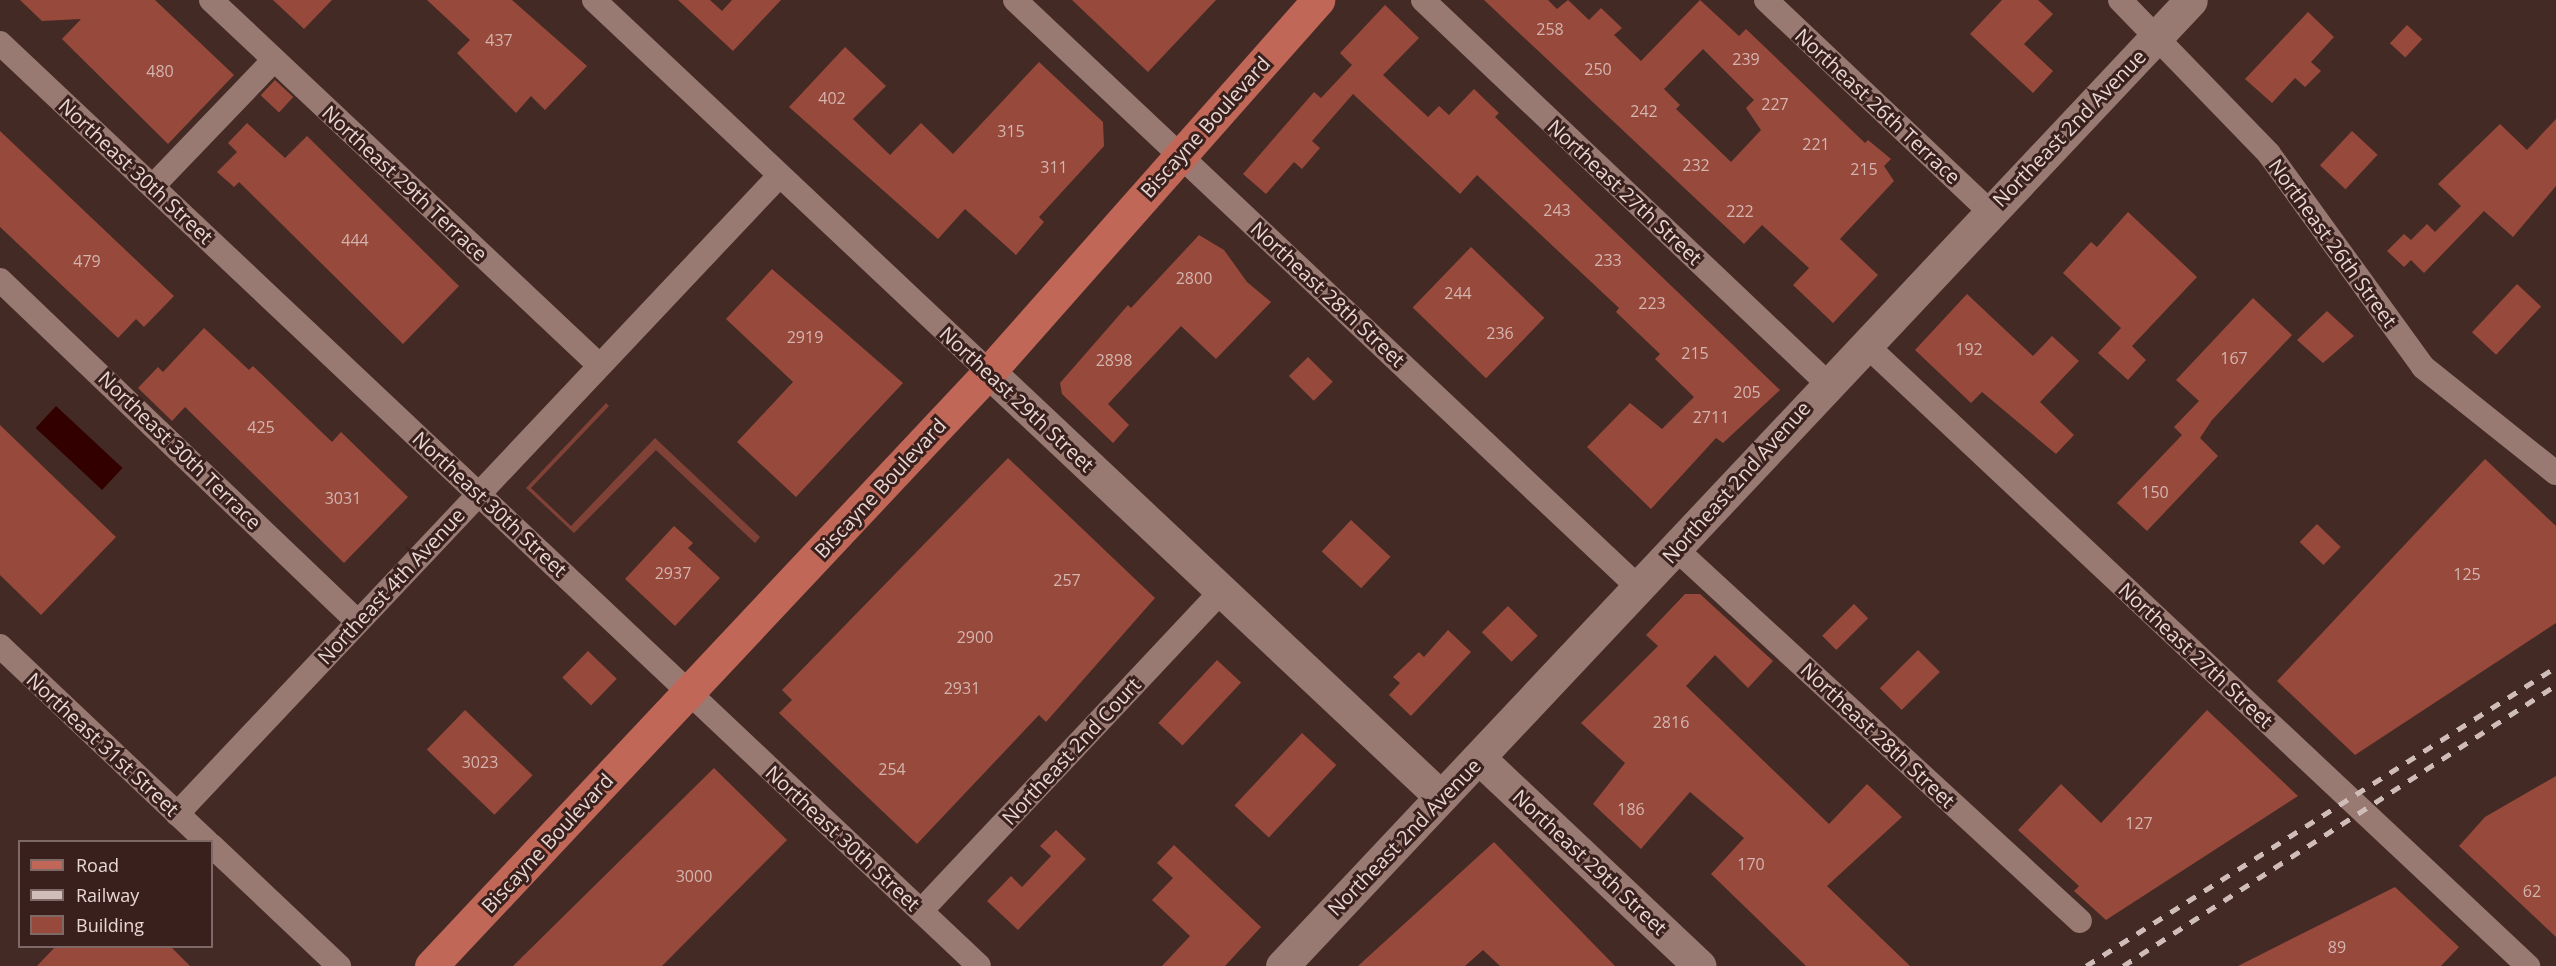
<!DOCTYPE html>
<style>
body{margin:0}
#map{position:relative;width:2556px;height:966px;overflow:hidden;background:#442a25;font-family:"Open Sans",sans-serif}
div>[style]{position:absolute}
.green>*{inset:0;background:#804237}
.water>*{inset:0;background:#300;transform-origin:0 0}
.building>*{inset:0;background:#97493c;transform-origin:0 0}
.street>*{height:24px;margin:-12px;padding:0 12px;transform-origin:12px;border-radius:12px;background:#987a73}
.secondary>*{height:33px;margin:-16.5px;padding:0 16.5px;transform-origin:16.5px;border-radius:16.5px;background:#987a73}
.primary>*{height:33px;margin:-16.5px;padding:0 16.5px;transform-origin:16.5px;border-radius:16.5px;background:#c16758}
.rail>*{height:4.5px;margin-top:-2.25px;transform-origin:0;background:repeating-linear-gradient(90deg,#d0bdb9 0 10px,transparent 0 20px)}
span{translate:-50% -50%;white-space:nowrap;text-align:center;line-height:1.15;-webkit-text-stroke:6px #39201c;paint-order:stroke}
.number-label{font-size:16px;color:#d4b4ae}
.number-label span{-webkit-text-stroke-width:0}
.street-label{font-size:20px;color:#e9d7d4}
.legend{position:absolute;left:18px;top:840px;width:195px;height:108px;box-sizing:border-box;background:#39201c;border:2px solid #7f6966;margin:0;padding:8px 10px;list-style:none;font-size:18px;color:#e9d7d4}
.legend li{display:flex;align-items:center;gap:12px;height:30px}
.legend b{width:30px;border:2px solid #7f6966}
</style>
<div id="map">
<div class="green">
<div style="clip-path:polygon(606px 403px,609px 406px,531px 488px,571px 526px,655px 438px,760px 537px,755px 543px,656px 450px,574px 533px,526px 488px)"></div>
</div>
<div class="water">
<div style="left:56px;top:406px;width:91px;height:30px;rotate:43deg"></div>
</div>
<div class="building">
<div style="clip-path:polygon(20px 0,155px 0,234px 75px,168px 144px,62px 39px,81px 19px,42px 21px)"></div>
<div style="clip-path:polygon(273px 0,332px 0,304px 29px)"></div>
<div style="clip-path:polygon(427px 0,512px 0,587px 66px,545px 110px,531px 96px,516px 113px,457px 53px,470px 40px)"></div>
<div style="clip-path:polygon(678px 0,710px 0,722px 11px,732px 0,781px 0,733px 51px)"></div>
<div style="clip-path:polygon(1072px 0,1216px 0,1148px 72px)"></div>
<div style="clip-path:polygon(evenodd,1484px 0,1548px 0,1557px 9px,1568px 0,1589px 20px,1601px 8px,1622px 28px,1614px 35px,1641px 61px,1700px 0,1739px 36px,1746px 29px,1865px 143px,1868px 140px,1891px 159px,1884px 166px,1894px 181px,1840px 239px,1878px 275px,1833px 323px,1793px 285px,1809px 268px,1762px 225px,1744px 244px,1484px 0,1703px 49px,1754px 100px,1746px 108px,1761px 130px,1731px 162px,1676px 109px,1680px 105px,1664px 89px,1703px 49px)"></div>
<div style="clip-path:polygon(2002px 0,2038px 0,2053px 14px,2024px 44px,2053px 71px,2033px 93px,1970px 34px)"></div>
<div style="clip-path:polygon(1385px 5px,1419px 38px,1383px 75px,1428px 117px,1439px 106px,1449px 115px,1474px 89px,1499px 113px,1495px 117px,1780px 390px,1723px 443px,1716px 438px,1651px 509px,1587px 447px,1630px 403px,1662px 429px,1694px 397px,1655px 359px,1660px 354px,1616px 312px,1619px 308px,1477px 175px,1460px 194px,1353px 94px,1312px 141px,1320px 148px,1302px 169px,1294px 162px,1266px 194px,1243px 174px,1314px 92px,1321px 98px,1352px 65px,1340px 53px)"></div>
<div style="clip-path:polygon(2308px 12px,2334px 37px,2311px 62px,2321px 71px,2305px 87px,2295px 78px,2272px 103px,2245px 79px)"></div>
<div style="left:2407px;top:25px;width:21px;height:25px;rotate:43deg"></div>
<div style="clip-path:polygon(845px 47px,886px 86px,853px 119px,890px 155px,921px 123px,953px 154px,1039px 62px,1103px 122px,1104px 146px,1039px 217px,1044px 222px,1016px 255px,965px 209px,938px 239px,789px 107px)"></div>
<div style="left:275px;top:80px;width:25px;height:21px;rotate:43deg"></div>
<div style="clip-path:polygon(2556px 119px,2556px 186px,2513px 237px,2484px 211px,2424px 273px,2411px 260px,2404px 267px,2387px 251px,2404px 234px,2411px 240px,2427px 224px,2435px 232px,2461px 206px,2438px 184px,2500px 124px,2527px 150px)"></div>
<div style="clip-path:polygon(247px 123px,285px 158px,307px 136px,459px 286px,403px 344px,239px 182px,234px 187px,217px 172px,237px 152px,228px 143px)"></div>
<div style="clip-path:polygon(0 131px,174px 296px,144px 327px,136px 319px,118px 338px,0 227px)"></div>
<div style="left:2352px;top:131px;width:35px;height:47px;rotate:43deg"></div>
<div style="clip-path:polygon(2128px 212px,2197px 277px,2132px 346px,2146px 360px,2128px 380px,2098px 353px,2121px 328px,2063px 273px,2091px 242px,2097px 247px)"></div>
<div style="clip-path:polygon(1199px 235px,1224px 250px,1247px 282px,1271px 302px,1216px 359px,1181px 326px,1108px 404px,1129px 425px,1113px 443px,1062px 394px,1060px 383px,1128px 305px,1131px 308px)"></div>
<div style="left:1471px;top:247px;width:102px;height:84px;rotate:44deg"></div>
<div style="clip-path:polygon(772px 269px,903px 383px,796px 497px,737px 442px,793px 382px,726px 319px)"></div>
<div style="left:2517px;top:284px;width:33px;height:66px;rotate:43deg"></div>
<div style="clip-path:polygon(1967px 294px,2033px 356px,2052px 336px,2079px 361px,2040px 402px,2074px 435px,2056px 454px,1982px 392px,1971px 403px,1915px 350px)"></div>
<div style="clip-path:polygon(2253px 298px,2292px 335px,2212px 420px,2200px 438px,2218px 456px,2147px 531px,2117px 503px,2182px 435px,2174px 427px,2199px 401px,2176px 380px)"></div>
<div style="clip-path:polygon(2327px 311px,2354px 336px,2323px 363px,2297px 340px)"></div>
<div style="clip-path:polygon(204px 328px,249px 370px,253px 366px,332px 442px,341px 432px,408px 497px,344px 563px,185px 407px,172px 421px,138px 388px,158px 367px,163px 372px)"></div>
<div style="left:1308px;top:357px;width:35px;height:27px;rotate:45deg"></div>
<div style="clip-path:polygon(0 425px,116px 537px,41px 615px,0 575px)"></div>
<div style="clip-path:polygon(1008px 458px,1155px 598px,1046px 722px,1039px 715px,917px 844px,779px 713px,792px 700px,782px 690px)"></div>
<div style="clip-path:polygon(2485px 459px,2556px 526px,2556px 623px,2355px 755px,2277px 681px)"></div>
<div style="left:1351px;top:520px;width:54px;height:43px;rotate:43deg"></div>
<div style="left:2317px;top:524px;width:33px;height:25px;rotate:44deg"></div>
<div style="clip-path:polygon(674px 526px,693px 543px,688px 548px,720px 578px,675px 626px,625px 579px)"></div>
<div style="clip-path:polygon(1685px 594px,1700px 594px,1773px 661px,1748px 688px,1715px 655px,1686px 686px,1829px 824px,1867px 784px,1902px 817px,1827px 886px,1910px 966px,1806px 966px,1711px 874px,1744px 838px,1690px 792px,1641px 849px,1593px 804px,1625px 763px,1581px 723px,1658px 646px,1646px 635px)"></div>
<div style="left:1854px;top:604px;width:20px;height:45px;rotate:45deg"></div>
<div style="left:1508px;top:606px;width:42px;height:37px;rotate:45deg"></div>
<div style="clip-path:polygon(1448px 630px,1471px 652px,1411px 716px,1389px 695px,1400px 683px,1393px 677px,1419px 652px,1424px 657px)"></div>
<div style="left:1918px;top:650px;width:31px;height:54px;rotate:45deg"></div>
<div style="left:588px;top:651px;width:40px;height:37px;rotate:44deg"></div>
<div style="left:1217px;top:660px;width:33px;height:86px;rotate:43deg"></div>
<div style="left:465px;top:710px;width:94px;height:55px;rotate:44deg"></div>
<div style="clip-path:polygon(2207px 710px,2298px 796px,2106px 920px,2074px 891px,2079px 886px,2018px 830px,2061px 784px,2101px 823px)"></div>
<div style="left:1302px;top:733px;width:47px;height:99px;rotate:43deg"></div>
<div style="clip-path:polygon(714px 768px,787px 840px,662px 966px,513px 966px)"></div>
<div style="clip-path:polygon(2556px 776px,2556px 937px,2459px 846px,2485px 817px)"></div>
<div style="clip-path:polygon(1056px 830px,1086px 859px,1018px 930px,987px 901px,1011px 876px,1022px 887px,1051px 856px,1040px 846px)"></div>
<div style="clip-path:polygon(1494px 842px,1615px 966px,1500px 966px,1483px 950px,1465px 966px,1358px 966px)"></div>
<div style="clip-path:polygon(1174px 845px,1261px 927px,1225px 966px,1162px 966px,1190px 936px,1152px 900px,1173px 878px,1157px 863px)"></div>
<div style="clip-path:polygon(2395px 887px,2459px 947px,2441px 966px,2238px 966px)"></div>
<div style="clip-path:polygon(56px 946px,170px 946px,190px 966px,37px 966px)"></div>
</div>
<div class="street">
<div style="left:211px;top:0;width:533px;rotate:43.25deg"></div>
<div style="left:594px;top:0;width:543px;rotate:43.28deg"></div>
<div style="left:1015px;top:0;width:857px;rotate:43.3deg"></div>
<div style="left:1423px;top:0;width:557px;rotate:43.47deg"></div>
<div style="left:1766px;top:0;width:308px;rotate:43.4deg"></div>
<div style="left:2120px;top:0;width:214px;rotate:45.9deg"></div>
<div style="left:2269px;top:154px;width:263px;rotate:54.1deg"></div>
<div style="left:2423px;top:367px;width:170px;rotate:38.6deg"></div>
<div style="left:0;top:43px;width:1345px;rotate:43.31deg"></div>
<div style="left:153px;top:186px;width:175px;rotate:-46.2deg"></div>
<div style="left:0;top:280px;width:494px;rotate:43.7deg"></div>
<div style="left:1864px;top:343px;width:911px;rotate:43.18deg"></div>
<div style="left:1676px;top:549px;width:549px;rotate:42.64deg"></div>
<div style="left:0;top:646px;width:285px;rotate:43.4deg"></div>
<div style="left:177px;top:814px;width:877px;rotate:-46.66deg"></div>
<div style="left:212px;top:846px;width:175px;rotate:43.4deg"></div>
<div style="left:921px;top:911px;width:439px;rotate:-46.8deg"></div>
</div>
<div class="secondary">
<div style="left:989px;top:372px;width:620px;rotate:43.24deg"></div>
<div style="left:1479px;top:758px;width:303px;rotate:43.3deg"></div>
<div style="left:1282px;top:966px;width:1326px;rotate:-46.74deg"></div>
</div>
<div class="primary">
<div style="left:431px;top:966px;width:815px;rotate:-46.79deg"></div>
<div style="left:989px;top:372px;width:497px;rotate:-48.5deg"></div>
</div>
<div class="rail">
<div style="left:2086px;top:966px;width:557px;rotate:-32.46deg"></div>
<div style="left:2123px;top:966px;width:516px;rotate:-32.98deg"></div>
</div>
<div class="number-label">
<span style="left:1550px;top:29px">258</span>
<span style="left:499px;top:40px">437</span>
<span style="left:1746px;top:59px">239</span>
<span style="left:1598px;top:69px">250</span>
<span style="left:160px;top:71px">480</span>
<span style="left:832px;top:98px">402</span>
<span style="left:1775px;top:104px">227</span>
<span style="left:1644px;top:111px">242</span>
<span style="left:1011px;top:131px">315</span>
<span style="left:1816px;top:144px">221</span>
<span style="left:1696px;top:165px">232</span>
<span style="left:1054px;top:167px">311</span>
<span style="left:1864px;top:169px">215</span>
<span style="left:1557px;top:210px">243</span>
<span style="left:1740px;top:211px">222</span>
<span style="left:355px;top:240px">444</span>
<span style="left:1608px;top:260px">233</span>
<span style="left:87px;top:261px">479</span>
<span style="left:1194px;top:278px">2800</span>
<span style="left:1458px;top:293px">244</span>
<span style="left:1652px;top:303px">223</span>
<span style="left:1500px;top:333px">236</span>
<span style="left:805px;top:337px">2919</span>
<span style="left:1969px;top:349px">192</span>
<span style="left:1695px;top:353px">215</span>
<span style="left:2234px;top:358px">167</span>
<span style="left:1114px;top:360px">2898</span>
<span style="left:1747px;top:392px">205</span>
<span style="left:1711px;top:417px">2711</span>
<span style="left:261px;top:427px">425</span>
<span style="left:2155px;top:492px">150</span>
<span style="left:343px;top:498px">3031</span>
<span style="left:673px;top:573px">2937</span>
<span style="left:2467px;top:574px">125</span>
<span style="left:1067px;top:580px">257</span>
<span style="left:975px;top:637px">2900</span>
<span style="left:962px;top:688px">2931</span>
<span style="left:1671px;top:722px">2816</span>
<span style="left:480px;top:762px">3023</span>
<span style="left:892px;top:769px">254</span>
<span style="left:1631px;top:809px">186</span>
<span style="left:2139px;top:823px">127</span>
<span style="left:1751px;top:864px">170</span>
<span style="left:694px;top:876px">3000</span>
<span style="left:2532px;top:891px">62</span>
<span style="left:2337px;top:947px">89</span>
</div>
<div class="street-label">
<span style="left:1878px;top:106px;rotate:43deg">Northeast 26th Terrace</span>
<span style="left:1205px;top:127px;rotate:-48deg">Biscayne Boulevard</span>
<span style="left:2069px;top:128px;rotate:-46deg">Northeast 2nd Avenue</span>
<span style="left:136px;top:171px;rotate:43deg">Northeast 30th Street</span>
<span style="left:405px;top:183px;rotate:43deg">Northeast 29th Terrace</span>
<span style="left:1625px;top:192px;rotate:43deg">Northeast 27th Street</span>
<span style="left:2333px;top:243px;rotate:54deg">Northeast 26th Street</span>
<span style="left:1328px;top:294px;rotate:43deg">Northeast 28th Street</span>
<span style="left:1017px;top:399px;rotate:43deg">Northeast 29th Street</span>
<span style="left:180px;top:450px;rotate:44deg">Northeast 30th Terrace</span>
<span style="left:1736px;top:482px;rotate:-48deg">Northeast 2nd Avenue</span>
<span style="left:880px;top:488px;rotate:-47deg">Biscayne Boulevard</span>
<span style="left:490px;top:504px;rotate:43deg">Northeast 30th Street</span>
<span style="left:391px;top:586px;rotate:-47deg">Northeast 4th Avenue</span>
<span style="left:2196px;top:655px;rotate:43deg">Northeast 27th Street</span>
<span style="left:1878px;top:735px;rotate:43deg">Northeast 28th Street</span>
<span style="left:103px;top:744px;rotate:43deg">Northeast 31st Street</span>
<span style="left:1071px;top:751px;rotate:-47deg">Northeast 2nd Court</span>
<span style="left:1404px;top:837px;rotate:-46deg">Northeast 2nd Avenue</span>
<span style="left:843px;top:838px;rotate:43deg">Northeast 30th Street</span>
<span style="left:547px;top:843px;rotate:-47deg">Biscayne Boulevard</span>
<span style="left:1590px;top:862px;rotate:43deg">Northeast 29th Street</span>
</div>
<ul class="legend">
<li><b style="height:8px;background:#c16758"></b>Road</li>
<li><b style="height:8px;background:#d0bdb9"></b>Railway</li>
<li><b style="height:16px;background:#97493c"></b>Building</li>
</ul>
</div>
